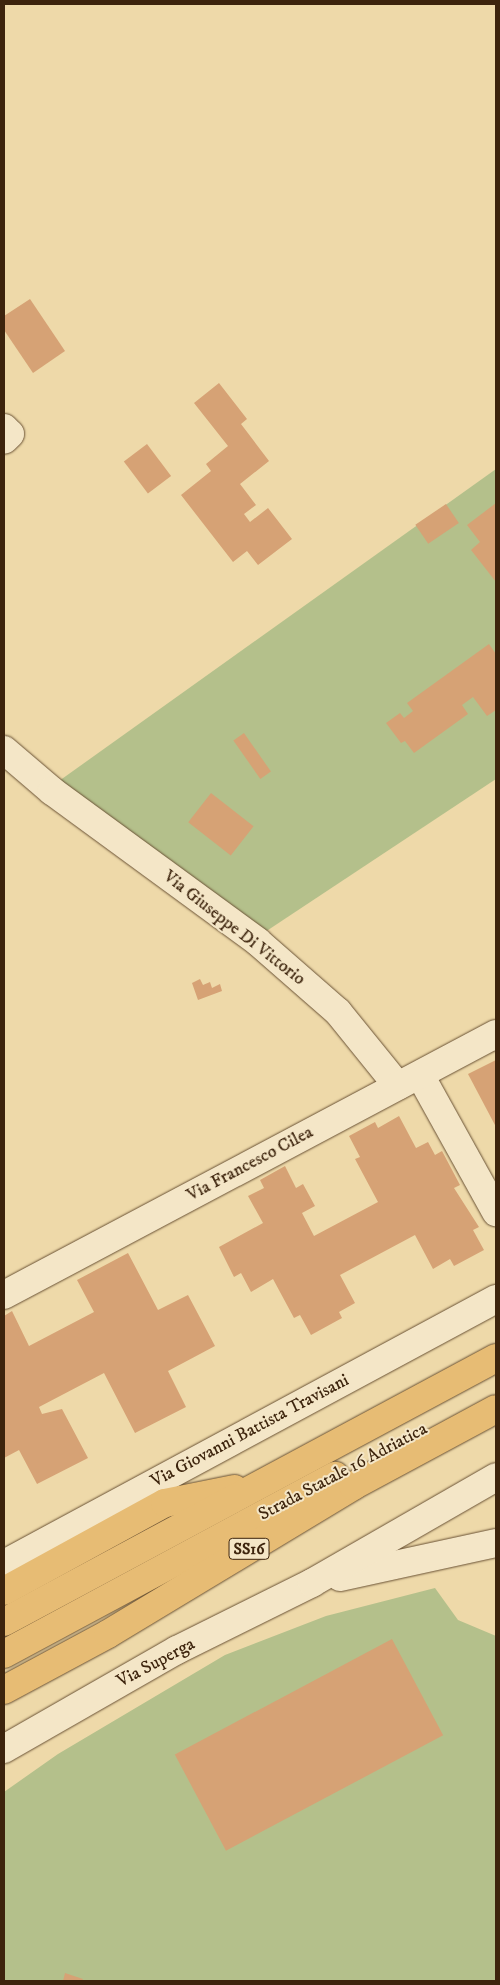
<!DOCTYPE html>
<style>
body{margin:0}
#map{position:relative;width:500px;height:1985px;overflow:hidden;background:#eed9a9;font-family:"IM FELL DW Pica",serif}
div>[style]{position:absolute}
.green>*{inset:0;background:#b4c08b}
.building>*{inset:0;background:#d6a275;transform-origin:0 0}
.roads{filter:drop-shadow(0 0 1px #695134) drop-shadow(0 0 1px #695134)}
.minor>*{height:28px;margin:-14px;padding:0 14px;transform-origin:14px;border-radius:14px;background:#f4e6c7}
.highway>*{height:28px;margin:-14px;padding:0 14px;transform-origin:14px;border-radius:14px;background:#e7bc74}
span{translate:-50% -50%;white-space:nowrap;text-align:center;line-height:1.15;-webkit-text-stroke:4px #f4e6c7;paint-order:stroke}
.shield-label span{padding:1px 4px;background:#f4e6c7;border:1px solid;border-radius:4px;-webkit-text-stroke-width:0}
.shield-label{font-size:16px;color:#3d240d;font-weight:700}
.street-label{font-size:18px;color:#3d240d}
.frame{position:absolute;inset:0;border:5px solid #3d240d;pointer-events:none}
</style>
<div id="map">
<div class="green">
<div style="clip-path:polygon(496px 469px,496px 779px,262px 934px,59px 781px)"></div>
<div style="clip-path:polygon(435px 1588px,458px 1620px,496px 1636px,496px 1981px,4px 1981px,4px 1792px,58px 1754px,225px 1655px,326px 1616px)"></div>
</div>
<div class="building">
<div style="clip-path:polygon(30px 299px,65px 351px,33px 373px,4px 330px,4px 316px)"></div>
<div style="clip-path:polygon(219px 383px,247px 419px,241px 424px,269px 461px,240px 484px,256px 505px,244px 514px,250px 522px,268px 508px,292px 539px,258px 565px,247px 551px,233px 562px,181px 495px,211px 471px,206px 464px,228px 446px,194px 403px)"></div>
<div style="left:147px;top:444px;width:40px;height:29px;rotate:53deg"></div>
<div style="clip-path:polygon(496px 503px,496px 582px,471px 550px,480px 542px,467px 525px)"></div>
<div style="left:446px;top:504px;width:23px;height:37px;rotate:56deg"></div>
<div style="clip-path:polygon(489px 644px,496px 654px,496px 710px,487px 716px,473px 697px,462px 705px,468px 714px,414px 753px,405px 741px,401px 743px,386px 723px,400px 713px,404px 718px,413px 711px,407px 703px)"></div>
<div style="left:244px;top:733px;width:47px;height:13px;rotate:55deg"></div>
<div style="left:211px;top:793px;width:54px;height:37px;rotate:38deg"></div>
<div style="clip-path:polygon(200px 979px,203px 985px,210px 982px,212px 988px,220px 984px,222px 991px,198px 1000px,192px 983px)"></div>
<div style="clip-path:polygon(496px 1060px,496px 1127px,468px 1074px)"></div>
<div style="clip-path:polygon(399px 1116px,416px 1148px,428px 1142px,435px 1155px,442px 1151px,460px 1185px,454px 1188px,479px 1227px,473px 1230px,484px 1250px,454px 1266px,450px 1259px,433px 1269px,415px 1235px,340px 1275px,355px 1303px,339px 1312px,342px 1318px,311px 1335px,300px 1315px,294px 1318px,273px 1279px,251px 1292px,241px 1273px,234px 1277px,219px 1247px,263px 1223px,248px 1196px,264px 1188px,260px 1180px,285px 1166px,296px 1188px,303px 1184px,315px 1206px,302px 1213px,314px 1236px,378px 1202px,355px 1159px,360px 1157px,349px 1136px,375px 1122px,378px 1128px)"></div>
<div style="clip-path:polygon(128px 1253px,158px 1310px,188px 1295px,215px 1346px,168px 1371px,186px 1407px,135px 1433px,104px 1373px,39px 1407px,42px 1414px,62px 1409px,88px 1458px,37px 1484px,19px 1450px,4px 1458px,4px 1316px,12px 1311px,29px 1346px,94px 1312px,77px 1280px)"></div>
<div style="left:392px;top:1639px;width:109px;height:246px;rotate:62deg"></div>
<div style="clip-path:polygon(65px 1973px,83px 1979px,82px 1981px,63px 1981px)"></div>
</div>
<div class="roads">
<div class="minor">
<div style="left:4px;top:428px;width:8px;rotate:45deg"></div>
<div style="left:10px;top:434px;width:8px;rotate:135deg"></div>
<div style="left:4px;top:750px;width:63px;rotate:40.5deg"></div>
<div style="left:52px;top:791px;width:255px;rotate:36.2deg"></div>
<div style="left:258px;top:942px;width:106px;rotate:41.2deg"></div>
<div style="left:338px;top:1012px;width:95px;rotate:51deg"></div>
<div style="left:420px;top:1075px;width:157px;rotate:61deg"></div>
<div style="left:4px;top:1295px;width:557px;rotate:-27.95deg"></div>
<div style="left:4px;top:1564px;width:559px;rotate:-28.31deg"></div>
<div style="left:340px;top:1577px;width:160px;rotate:-12.3deg"></div>
<div style="left:4px;top:1749px;width:199px;rotate:-29.8deg"></div>
<div style="left:177px;top:1650px;width:151px;rotate:-26.4deg"></div>
<div style="left:312px;top:1583px;width:212px;rotate:-29.9deg"></div>
</div>
<div class="highway">
<div style="left:4px;top:1591px;width:183px;rotate:-28.7deg"></div>
<div style="left:165px;top:1503px;width:71px;rotate:-11.3deg"></div>
<div style="left:4px;top:1622px;width:558px;rotate:-28.22deg"></div>
<div style="left:4px;top:1654px;width:376px;rotate:-28.3deg"></div>
<div style="left:4px;top:1690px;width:118px;rotate:-28.3deg"></div>
<div style="left:108px;top:1634px;width:286px;rotate:-31.1deg"></div>
<div style="left:353px;top:1486px;width:162px;rotate:-28.3deg"></div>
</div>
</div>
<div class="shield-label">
<span style="left:249px;top:1549px">SS16</span>
</div>
<div class="street-label">
<span style="left:234px;top:928px;rotate:38deg">Via Giuseppe Di Vittorio</span>
<span style="left:250px;top:1164px;rotate:-28deg">Via Francesco Cilea</span>
<span style="left:250px;top:1431px;rotate:-28deg">Via Giovanni Battista Travisani</span>
<span style="left:343px;top:1472px;rotate:-28deg">Strada Statale 16 Adriatica</span>
<span style="left:156px;top:1663px;rotate:-28deg">Via Superga</span>
</div>
<div class="frame"></div>
</div>
